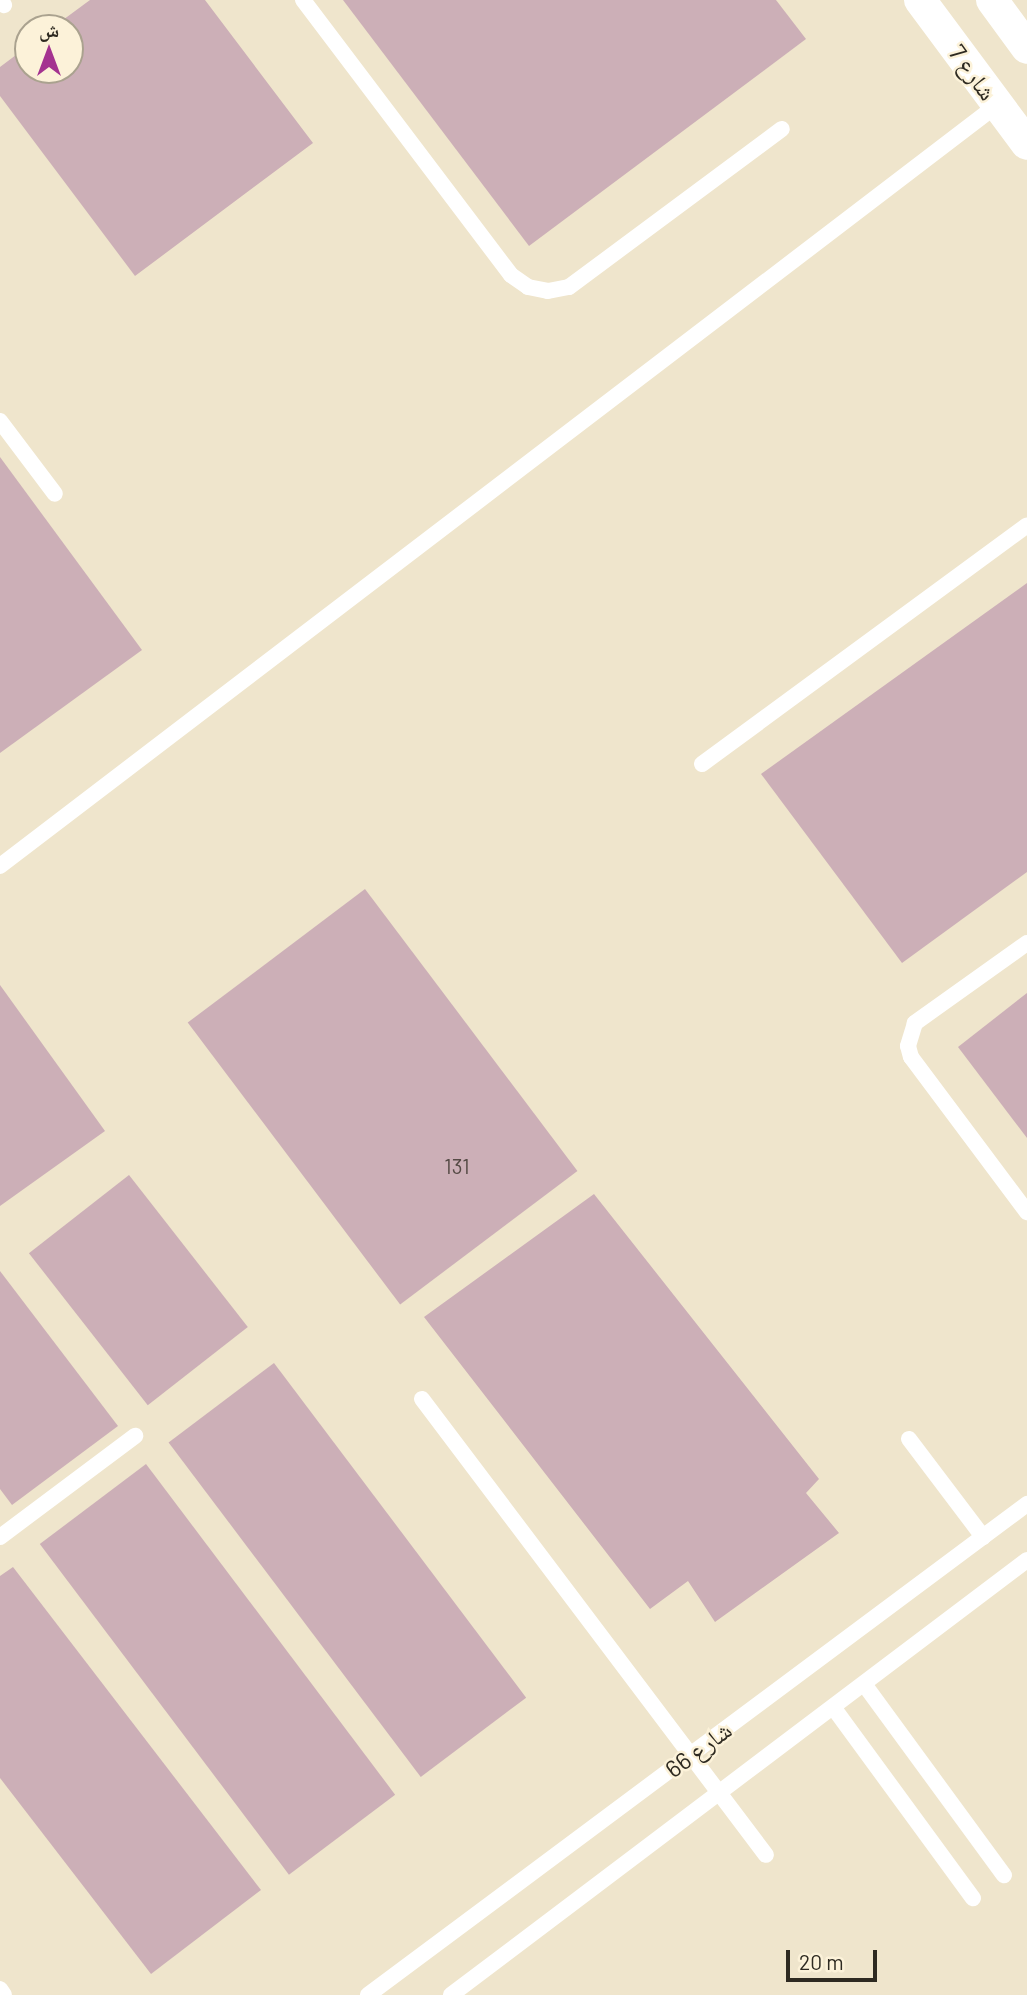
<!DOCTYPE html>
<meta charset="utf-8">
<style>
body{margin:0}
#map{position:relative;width:1027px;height:1995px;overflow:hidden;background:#efe5cc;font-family:Barlow,"Noto Naskh Arabic",sans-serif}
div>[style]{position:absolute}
.building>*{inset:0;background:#ccafb7;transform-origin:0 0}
.service>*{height:16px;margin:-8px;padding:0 8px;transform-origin:8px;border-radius:8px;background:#fff}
.minor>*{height:32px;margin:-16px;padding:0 16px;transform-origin:16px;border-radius:16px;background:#fff}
span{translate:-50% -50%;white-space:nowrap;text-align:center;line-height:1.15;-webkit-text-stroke:5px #fcf2d9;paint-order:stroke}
.number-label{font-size:21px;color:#564b46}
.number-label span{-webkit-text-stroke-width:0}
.street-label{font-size:24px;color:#2e2a21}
.north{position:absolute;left:14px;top:14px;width:70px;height:70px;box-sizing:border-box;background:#fcf2d9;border:2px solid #aaa28f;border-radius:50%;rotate:0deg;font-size:19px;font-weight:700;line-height:28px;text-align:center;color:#2e2a21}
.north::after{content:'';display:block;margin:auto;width:24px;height:32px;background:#a43390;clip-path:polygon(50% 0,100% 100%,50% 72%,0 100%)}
.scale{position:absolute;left:786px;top:1950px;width:91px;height:32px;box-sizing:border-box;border:4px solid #2e2a21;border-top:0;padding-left:9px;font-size:21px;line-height:24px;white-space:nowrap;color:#2e2a21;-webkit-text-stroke:5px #fcf2d9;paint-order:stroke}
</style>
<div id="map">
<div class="building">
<div style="clip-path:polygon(90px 0,205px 0,313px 143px,135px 276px,0 96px,0 67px,28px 46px,28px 70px,70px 70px,70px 28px,52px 28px)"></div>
<div style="clip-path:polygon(343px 0,776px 0,806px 39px,529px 246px)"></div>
<div style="clip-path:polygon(0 457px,142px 650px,0 753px)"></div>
<div style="clip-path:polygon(1027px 583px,1027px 872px,902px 963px,761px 774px)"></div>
<div style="left:365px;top:889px;width:353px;height:222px;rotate:53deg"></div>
<div style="clip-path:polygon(0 985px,105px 1131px,0 1206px)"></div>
<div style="clip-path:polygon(1027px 993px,1027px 1138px,958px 1047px)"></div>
<div style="left:129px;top:1175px;width:193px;height:127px;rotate:52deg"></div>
<div style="clip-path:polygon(594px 1194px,819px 1479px,806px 1493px,839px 1533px,715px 1622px,688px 1581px,650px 1609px,424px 1317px)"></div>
<div style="clip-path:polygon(0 1271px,118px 1426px,12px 1505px,0 1489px)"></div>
<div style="left:274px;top:1363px;width:419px;height:132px;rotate:53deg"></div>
<div style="left:146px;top:1464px;width:414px;height:133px;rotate:53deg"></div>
<div style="clip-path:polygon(13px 1567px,261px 1890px,151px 1974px,0 1778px,0 1576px)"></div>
</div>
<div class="service">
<div style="left:1px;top:0;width:6px;rotate:59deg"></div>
<div style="left:303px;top:0;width:345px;rotate:52.9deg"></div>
<div style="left:511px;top:275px;width:21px;rotate:35deg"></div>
<div style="left:528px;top:287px;width:20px;rotate:11deg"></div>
<div style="left:548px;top:291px;width:21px;rotate:-11deg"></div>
<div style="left:569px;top:287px;width:265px;rotate:-36.6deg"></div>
<div style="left:0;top:421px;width:91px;rotate:53deg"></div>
<div style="left:702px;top:764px;width:403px;rotate:-36.3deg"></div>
<div style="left:0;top:866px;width:1254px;rotate:-37.35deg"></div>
<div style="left:1027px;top:943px;width:138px;rotate:144.5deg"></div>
<div style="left:915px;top:1023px;width:24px;rotate:107deg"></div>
<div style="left:908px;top:1046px;width:11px;rotate:75deg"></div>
<div style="left:911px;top:1057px;width:194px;rotate:53.2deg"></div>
<div style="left:422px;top:1399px;width:571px;rotate:52.97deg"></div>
<div style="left:909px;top:1439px;width:123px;rotate:52.9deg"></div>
<div style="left:0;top:1537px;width:169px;rotate:-36.8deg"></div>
<div style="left:864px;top:1684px;width:237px;rotate:53.8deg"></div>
<div style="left:833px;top:1707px;width:237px;rotate:53.8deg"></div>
<div style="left:0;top:1989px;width:7px;rotate:56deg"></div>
<div style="left:368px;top:1995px;width:822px;rotate:-36.69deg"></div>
<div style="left:451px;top:1995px;width:722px;rotate:-37.06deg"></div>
</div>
<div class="minor">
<div style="left:920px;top:0;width:179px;rotate:53.4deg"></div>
<div style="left:992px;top:0;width:59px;rotate:53.9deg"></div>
</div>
<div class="number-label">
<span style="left:457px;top:1166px">131</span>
</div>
<div class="street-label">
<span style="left:973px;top:72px;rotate:54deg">شارع 7</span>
<span style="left:698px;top:1749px;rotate:-37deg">شارع 66</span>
</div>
<div class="north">ش</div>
<div class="scale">20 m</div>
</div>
